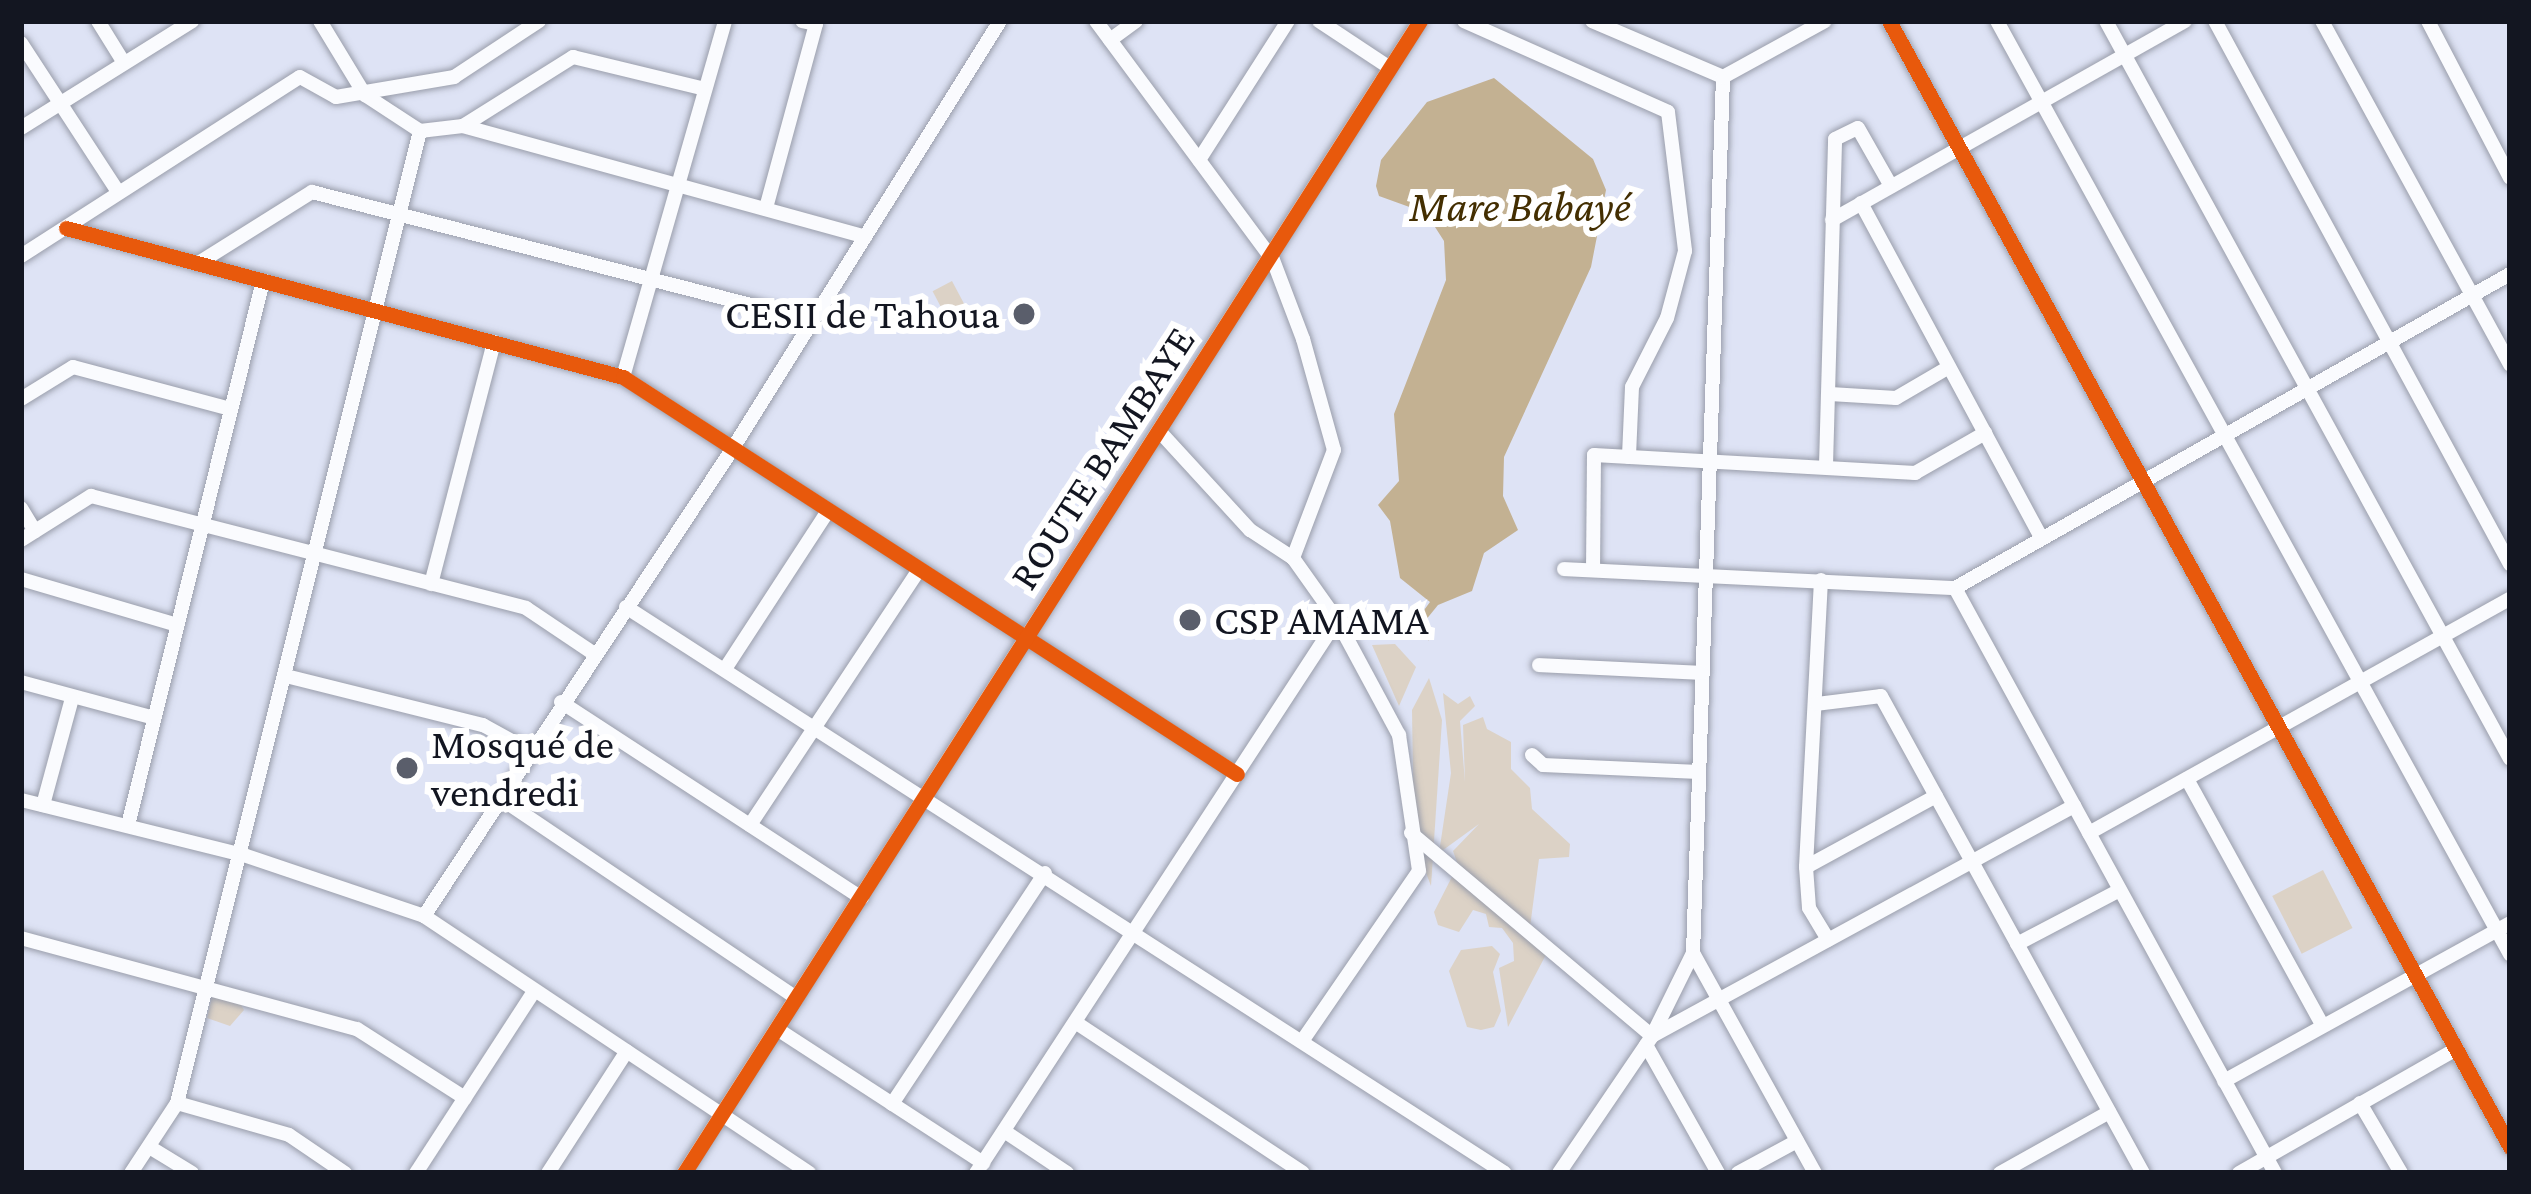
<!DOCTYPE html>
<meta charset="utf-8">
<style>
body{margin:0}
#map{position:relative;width:2531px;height:1194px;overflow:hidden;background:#dee3f5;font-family:"Crimson Pro",serif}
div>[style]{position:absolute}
.green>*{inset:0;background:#dcd2c6;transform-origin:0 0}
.water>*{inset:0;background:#c3b192}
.roads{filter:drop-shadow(0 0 3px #9a9eab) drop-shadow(0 0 3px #9a9eab)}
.minor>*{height:14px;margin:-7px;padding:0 7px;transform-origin:7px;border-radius:7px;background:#fafbfe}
.cycleway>*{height:15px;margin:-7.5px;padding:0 7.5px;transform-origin:7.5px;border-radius:7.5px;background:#e8590c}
.dots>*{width:33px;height:33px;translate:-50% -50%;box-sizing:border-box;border:6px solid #fff;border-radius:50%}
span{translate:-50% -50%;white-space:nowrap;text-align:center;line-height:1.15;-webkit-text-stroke:12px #fff;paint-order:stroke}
.poi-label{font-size:42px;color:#131621}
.right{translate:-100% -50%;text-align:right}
.left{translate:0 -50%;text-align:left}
.street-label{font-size:42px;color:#131621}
.water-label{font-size:45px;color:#432e01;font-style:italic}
.frame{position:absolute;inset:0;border:24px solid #131621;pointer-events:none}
</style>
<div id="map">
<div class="green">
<div style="left:952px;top:281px;width:41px;height:22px;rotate:62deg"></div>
<div style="clip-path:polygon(1395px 644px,1416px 667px,1399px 706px,1372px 645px)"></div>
<div style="clip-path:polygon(1429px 678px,1442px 720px,1431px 886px,1414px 841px,1412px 710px)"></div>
<div style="clip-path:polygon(1443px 693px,1458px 704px,1470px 696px,1475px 706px,1460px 721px,1465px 782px,1463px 725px,1483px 717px,1487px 729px,1511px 742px,1511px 769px,1530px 788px,1532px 809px,1570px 844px,1569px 857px,1539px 859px,1530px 927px,1550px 947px,1508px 1027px,1499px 968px,1514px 961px,1513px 943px,1502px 928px,1489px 927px,1486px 914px,1473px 910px,1459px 932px,1438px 925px,1434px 912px,1458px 865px,1453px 851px,1479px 824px,1439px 853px,1451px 773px)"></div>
<div style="left:2323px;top:870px;width:65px;height:57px;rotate:63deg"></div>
<div style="clip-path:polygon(1492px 946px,1500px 954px,1493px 972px,1501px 1011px,1494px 1027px,1481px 1030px,1467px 1027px,1449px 971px,1461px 950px)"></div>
<div style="clip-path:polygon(234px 992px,244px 1010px,230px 1026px,207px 1018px,213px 993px)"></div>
</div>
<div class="water">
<div style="clip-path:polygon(1494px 78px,1593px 159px,1606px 190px,1591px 267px,1504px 457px,1503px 496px,1518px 530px,1484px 553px,1472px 591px,1438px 605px,1425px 621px,1429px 641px,1416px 621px,1430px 602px,1400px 578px,1390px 521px,1378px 505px,1399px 481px,1394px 414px,1446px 280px,1444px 241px,1426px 213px,1379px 196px,1376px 186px,1381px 160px,1427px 102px)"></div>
</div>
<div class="roads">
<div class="minor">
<div style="left:98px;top:21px;width:49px;rotate:58.2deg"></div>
<div style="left:320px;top:21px;width:87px;rotate:58.7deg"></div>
<div style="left:365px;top:95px;width:66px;rotate:33.2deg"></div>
<div style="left:420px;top:131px;width:43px;rotate:-6.6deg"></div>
<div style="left:463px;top:126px;width:417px;rotate:15.4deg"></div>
<div style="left:1096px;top:21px;width:297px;rotate:53.5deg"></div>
<div style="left:1273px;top:260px;width:85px;rotate:69.2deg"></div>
<div style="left:1303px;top:339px;width:115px;rotate:74.4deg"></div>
<div style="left:1334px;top:450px;width:116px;rotate:110.8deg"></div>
<div style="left:1319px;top:21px;width:85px;rotate:33.5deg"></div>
<div style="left:1464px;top:21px;width:223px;rotate:24deg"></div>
<div style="left:1668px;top:112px;width:140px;rotate:83deg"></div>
<div style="left:1685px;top:251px;width:69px;rotate:105deg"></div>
<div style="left:1667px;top:318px;width:77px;rotate:116.9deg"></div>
<div style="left:1632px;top:387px;width:70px;rotate:92.5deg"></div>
<div style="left:1592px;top:21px;width:142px;rotate:23.1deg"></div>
<div style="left:1723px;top:77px;width:877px;rotate:91.96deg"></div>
<div style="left:1693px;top:953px;width:252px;rotate:61deg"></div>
<div style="left:1889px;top:21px;width:1286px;rotate:61.12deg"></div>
<div style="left:1997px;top:21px;width:1065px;rotate:61.2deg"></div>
<div style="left:2106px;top:21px;width:841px;rotate:61.3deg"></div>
<div style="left:2215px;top:21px;width:618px;rotate:61.49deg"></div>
<div style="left:2322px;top:21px;width:392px;rotate:61.3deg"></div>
<div style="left:2428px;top:21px;width:177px;rotate:62.4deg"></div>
<div style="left:1110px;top:40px;width:32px;rotate:-36deg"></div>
<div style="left:21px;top:43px;width:178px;rotate:56.9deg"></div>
<div style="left:1723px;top:77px;width:116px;rotate:-28.8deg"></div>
<div style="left:463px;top:126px;width:130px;rotate:-32.1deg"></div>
<div style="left:573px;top:57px;width:136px;rotate:13.6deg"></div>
<div style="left:21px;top:128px;width:202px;rotate:-32deg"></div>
<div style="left:1199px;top:160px;width:165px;rotate:-57.4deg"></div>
<div style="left:1861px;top:203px;width:377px;rotate:61.7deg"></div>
<div style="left:766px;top:208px;width:191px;rotate:-74.8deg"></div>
<div style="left:816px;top:24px;width:14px;rotate:-168deg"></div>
<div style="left:1832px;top:220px;width:405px;rotate:-29.4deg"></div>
<div style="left:66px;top:228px;width:577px;rotate:14.98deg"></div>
<div style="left:623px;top:377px;width:731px;rotate:32.89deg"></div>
<div style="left:21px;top:256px;width:331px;rotate:-32.7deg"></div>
<div style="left:300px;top:77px;width:41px;rotate:29.1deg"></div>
<div style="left:336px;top:97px;width:120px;rotate:-9.6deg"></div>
<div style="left:454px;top:77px;width:102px;rotate:-33.4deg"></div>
<div style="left:197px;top:264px;width:136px;rotate:-32.1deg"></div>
<div style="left:312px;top:192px;width:517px;rotate:14.44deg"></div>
<div style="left:623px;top:377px;width:370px;rotate:-74deg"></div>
<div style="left:1830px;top:394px;width:66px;rotate:3.5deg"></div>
<div style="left:1896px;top:398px;width:61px;rotate:-30.3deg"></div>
<div style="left:21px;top:399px;width:61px;rotate:-31.6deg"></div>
<div style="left:73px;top:367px;width:163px;rotate:14.9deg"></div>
<div style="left:1161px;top:433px;width:132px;rotate:47.5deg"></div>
<div style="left:1250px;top:530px;width:51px;rotate:33.1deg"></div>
<div style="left:1293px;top:558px;width:76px;rotate:54.6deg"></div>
<div style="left:1337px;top:620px;width:131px;rotate:61.7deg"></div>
<div style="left:1399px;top:735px;width:137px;rotate:81.6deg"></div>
<div style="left:1419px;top:871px;width:206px;rotate:124.5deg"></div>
<div style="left:1826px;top:465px;width:326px;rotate:-88.4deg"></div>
<div style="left:1835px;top:139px;width:25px;rotate:-26deg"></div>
<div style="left:1858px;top:128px;width:67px;rotate:60.4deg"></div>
<div style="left:21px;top:508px;width:27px;rotate:59deg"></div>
<div style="left:21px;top:540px;width:83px;rotate:-32.2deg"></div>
<div style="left:91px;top:496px;width:449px;rotate:14.4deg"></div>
<div style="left:526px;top:608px;width:81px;rotate:33.9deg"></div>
<div style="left:1564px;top:569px;width:391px;rotate:2.8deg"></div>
<div style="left:1955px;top:588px;width:638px;rotate:-29.5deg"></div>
<div style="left:1593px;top:570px;width:115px;rotate:-89.5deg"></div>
<div style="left:1594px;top:455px;width:322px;rotate:3.2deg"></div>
<div style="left:1915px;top:473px;width:81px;rotate:-29.7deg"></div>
<div style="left:21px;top:579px;width:163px;rotate:16.4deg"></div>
<div style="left:1821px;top:580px;width:287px;rotate:93deg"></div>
<div style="left:1806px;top:867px;width:41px;rotate:85.8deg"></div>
<div style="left:1809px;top:908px;width:37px;rotate:59deg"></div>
<div style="left:431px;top:584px;width:250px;rotate:-75.4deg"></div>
<div style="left:1955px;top:588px;width:667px;rotate:61.32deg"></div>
<div style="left:626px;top:607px;width:1045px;rotate:32.78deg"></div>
<div style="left:1539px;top:665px;width:163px;rotate:2.8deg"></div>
<div style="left:725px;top:669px;width:189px;rotate:-56.9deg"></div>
<div style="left:286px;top:676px;width:203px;rotate:14deg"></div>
<div style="left:483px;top:725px;width:54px;rotate:29deg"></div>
<div style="left:21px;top:682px;width:138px;rotate:15.1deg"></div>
<div style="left:561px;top:702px;width:359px;rotate:33.1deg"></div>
<div style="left:1816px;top:704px;width:65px;rotate:-7deg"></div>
<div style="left:1881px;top:696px;width:544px;rotate:61.22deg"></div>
<div style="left:1532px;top:755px;width:15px;rotate:42deg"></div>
<div style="left:1543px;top:765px;width:156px;rotate:2.6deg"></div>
<div style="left:2187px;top:779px;width:281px;rotate:61.2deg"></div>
<div style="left:500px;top:798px;width:358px;rotate:34deg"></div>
<div style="left:21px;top:800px;width:230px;rotate:13.9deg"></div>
<div style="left:244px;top:855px;width:190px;rotate:18.7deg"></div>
<div style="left:424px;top:916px;width:463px;rotate:33.7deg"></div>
<div style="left:43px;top:805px;width:111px;rotate:-74.8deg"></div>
<div style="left:128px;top:825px;width:561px;rotate:-76.06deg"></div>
<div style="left:750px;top:825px;width:306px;rotate:-56.5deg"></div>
<div style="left:1411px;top:833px;width:315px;rotate:40.1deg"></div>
<div style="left:1652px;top:1036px;width:481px;rotate:-28.6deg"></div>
<div style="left:2089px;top:833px;width:482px;rotate:-29.1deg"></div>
<div style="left:1806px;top:867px;width:148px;rotate:-28.6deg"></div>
<div style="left:424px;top:916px;width:561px;rotate:-56.56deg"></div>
<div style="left:733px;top:448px;width:504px;rotate:-57.98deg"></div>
<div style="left:21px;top:938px;width:348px;rotate:15.2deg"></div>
<div style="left:357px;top:1029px;width:128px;rotate:32.6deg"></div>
<div style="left:2017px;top:944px;width:116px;rotate:-27.7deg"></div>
<div style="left:1075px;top:1022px;width:273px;rotate:33.5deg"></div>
<div style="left:777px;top:1029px;width:246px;rotate:33deg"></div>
<div style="left:1646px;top:1045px;width:147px;rotate:60.6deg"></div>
<div style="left:2224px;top:1081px;width:327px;rotate:-28.9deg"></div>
<div style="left:177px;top:1103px;width:116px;rotate:15.9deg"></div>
<div style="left:289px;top:1135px;width:68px;rotate:34.2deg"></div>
<div style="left:2360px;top:1103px;width:81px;rotate:59.6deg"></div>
<div style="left:892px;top:1104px;width:277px;rotate:-56.5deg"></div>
<div style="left:1004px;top:1131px;width:76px;rotate:33.7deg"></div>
<div style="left:151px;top:1148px;width:48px;rotate:31.4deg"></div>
<div style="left:131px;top:1173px;width:84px;rotate:-56.7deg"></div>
<div style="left:177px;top:1103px;width:1002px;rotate:-75.96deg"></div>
<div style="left:416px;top:1173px;width:217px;rotate:-57deg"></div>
<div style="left:548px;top:1173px;width:145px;rotate:-57.1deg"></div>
<div style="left:684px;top:1173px;width:1367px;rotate:-57.43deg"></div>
<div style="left:976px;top:1173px;width:660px;rotate:-56.86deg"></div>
<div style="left:1559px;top:1173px;width:166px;rotate:-55.8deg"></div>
<div style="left:1652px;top:1036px;width:93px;rotate:-63.7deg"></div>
<div style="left:1738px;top:1173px;width:67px;rotate:-28.5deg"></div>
<div style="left:2000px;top:1173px;width:125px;rotate:-29.2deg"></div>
<div style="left:2239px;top:1173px;width:249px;rotate:-29.7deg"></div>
</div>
</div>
<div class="cycleway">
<div style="left:1889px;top:21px;width:1286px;rotate:61.12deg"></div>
<div style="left:66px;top:228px;width:577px;rotate:14.98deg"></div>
<div style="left:623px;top:377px;width:731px;rotate:32.89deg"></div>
<div style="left:684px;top:1173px;width:1367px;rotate:-57.43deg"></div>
</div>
<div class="dots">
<div style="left:1024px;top:314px;background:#5a5e6b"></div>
<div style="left:1190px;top:620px;background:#5a5e6b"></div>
<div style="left:407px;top:768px;background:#5a5e6b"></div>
</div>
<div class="poi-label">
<span class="right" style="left:1000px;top:314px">CESII de Tahoua</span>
<span class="left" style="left:1214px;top:620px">CSP AMAMA</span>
<span class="left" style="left:431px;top:768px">Mosqué de<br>vendredi</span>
</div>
<div class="street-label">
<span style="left:1102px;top:458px;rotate:-57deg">ROUTE BAMBAYE</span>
</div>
<div class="water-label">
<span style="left:1520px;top:207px">Mare Babayé</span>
</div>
<div class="frame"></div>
</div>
